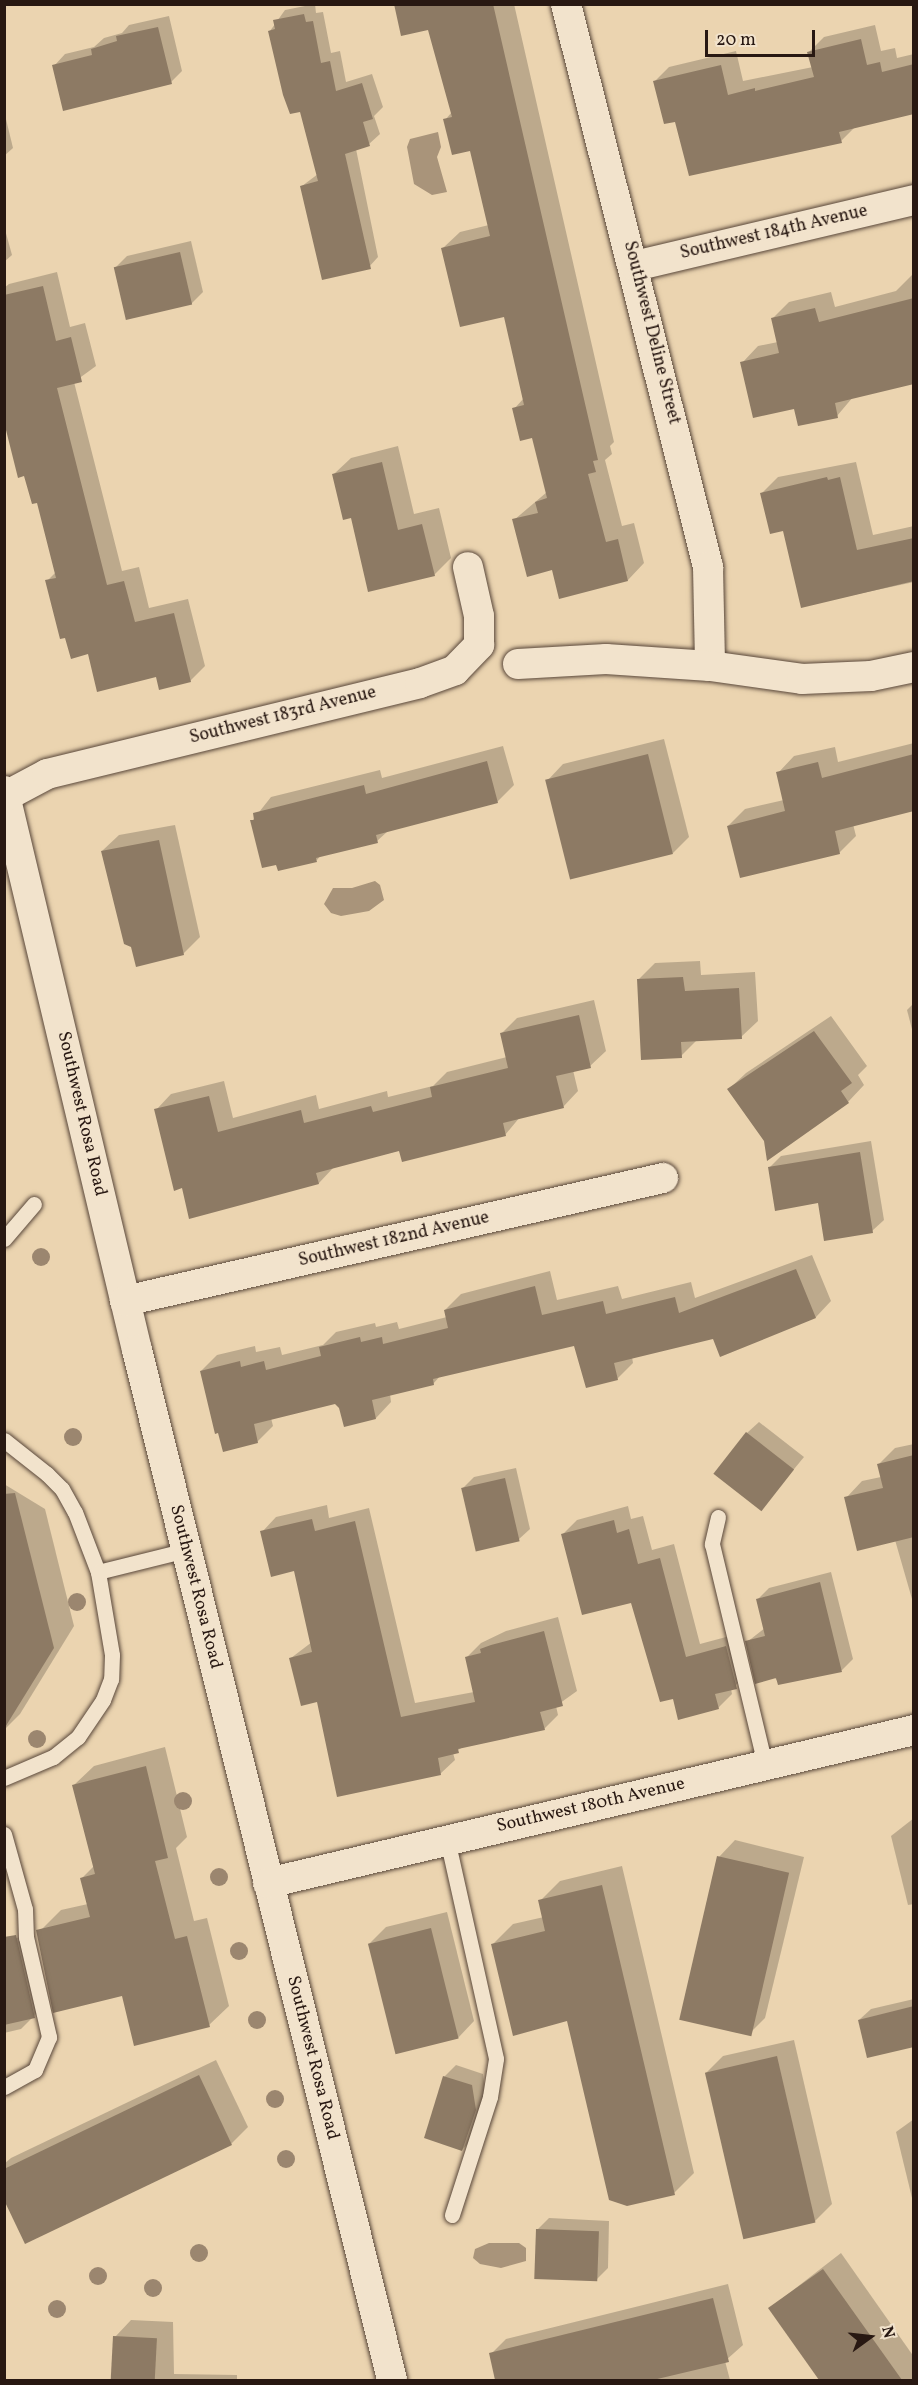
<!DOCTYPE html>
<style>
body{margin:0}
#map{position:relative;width:918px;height:2385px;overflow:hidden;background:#ebd4b0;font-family:Vollkorn,serif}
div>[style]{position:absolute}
.water>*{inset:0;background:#a9947a}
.shadow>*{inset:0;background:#0003}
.building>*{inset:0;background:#8d7a64;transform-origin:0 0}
.roads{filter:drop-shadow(0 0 2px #59473a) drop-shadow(0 0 2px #59473a)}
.service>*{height:15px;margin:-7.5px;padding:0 7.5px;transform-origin:7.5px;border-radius:7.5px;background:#f2e3cc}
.minor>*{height:30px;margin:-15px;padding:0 15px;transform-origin:15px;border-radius:15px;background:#f2e3cc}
.trees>*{width:18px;height:18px;margin:-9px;border-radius:50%;background:#9b866f}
span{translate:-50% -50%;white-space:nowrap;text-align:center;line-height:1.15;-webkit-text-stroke:4.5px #f2e3cc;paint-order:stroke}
.street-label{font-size:18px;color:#281812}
.frame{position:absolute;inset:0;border:6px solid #281812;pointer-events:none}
.north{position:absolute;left:840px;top:2307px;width:60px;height:60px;-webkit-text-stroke:4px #f2e3cc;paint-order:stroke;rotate:75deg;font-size:16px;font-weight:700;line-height:24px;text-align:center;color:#281812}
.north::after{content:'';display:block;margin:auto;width:21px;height:27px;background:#281812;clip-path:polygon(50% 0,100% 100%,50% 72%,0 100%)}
.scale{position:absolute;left:705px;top:30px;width:110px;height:27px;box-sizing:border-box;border:3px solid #281812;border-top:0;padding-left:8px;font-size:18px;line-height:21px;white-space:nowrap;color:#281812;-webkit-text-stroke:4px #f2e3cc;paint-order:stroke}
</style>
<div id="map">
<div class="water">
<div style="clip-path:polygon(438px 132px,441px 147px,437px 157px,447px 192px,432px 195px,414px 184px,407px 147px,410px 139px)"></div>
<div style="clip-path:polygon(375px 881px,380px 885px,384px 900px,369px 911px,341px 916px,331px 913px,324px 904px,333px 888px,352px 888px)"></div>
<div style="clip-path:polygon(489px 2243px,519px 2243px,526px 2248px,526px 2261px,501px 2268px,480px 2264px,473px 2258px,475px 2249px)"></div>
</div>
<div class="shadow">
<div style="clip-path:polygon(315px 4px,316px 13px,323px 12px,331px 53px,340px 51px,346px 82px,372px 74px,383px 107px,374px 116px,380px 134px,369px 144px,356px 149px,378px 257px,368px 268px,302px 186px,318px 174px,301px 110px,270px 31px,285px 10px)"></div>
<div style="clip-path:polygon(395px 4px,514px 4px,614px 442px,610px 446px,612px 454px,605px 460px,622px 526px,634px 523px,644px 563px,628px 580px,554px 569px,514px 520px,547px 492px,533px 436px,514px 409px,524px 398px,505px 315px,443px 248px,460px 232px,489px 225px,471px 149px,445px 120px,452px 112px,429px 28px)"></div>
<div style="clip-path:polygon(169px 16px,182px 71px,171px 82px,54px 66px,65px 54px,94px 47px,104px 38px,122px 33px,129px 25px)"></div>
<div style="clip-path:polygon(875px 25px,881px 51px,895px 48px,897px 58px,914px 54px,914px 113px,856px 126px,841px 141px,676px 120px,654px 82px,669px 67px,736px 51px,743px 81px,813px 67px,809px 52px,824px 37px)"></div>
<div style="clip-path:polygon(4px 111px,13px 148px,4px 156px)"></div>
<div style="clip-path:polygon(4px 226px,12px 255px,4px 262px)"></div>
<div style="clip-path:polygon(191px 241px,203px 292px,191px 304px,116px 267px,127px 256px)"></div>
<div style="clip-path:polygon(57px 272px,70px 327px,85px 323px,96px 366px,74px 382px,122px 571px,139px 567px,149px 608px,188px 599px,205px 666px,190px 681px,157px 676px,89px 653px,47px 581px,56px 572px,38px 501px,4px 411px,4px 288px,9px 284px)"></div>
<div style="clip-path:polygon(914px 273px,914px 383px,853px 397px,837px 416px,795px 407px,742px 363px,758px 346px,778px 342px,773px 318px,789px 302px,831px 292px,835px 307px,896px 291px)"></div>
<div style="clip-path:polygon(398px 446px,414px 514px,439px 508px,451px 558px,434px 575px,352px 516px,334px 474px,351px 458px)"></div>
<div style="clip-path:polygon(856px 462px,873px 535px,914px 526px,914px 582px,802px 606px,784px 529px,762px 493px,778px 477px)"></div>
<div style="clip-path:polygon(664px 739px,689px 837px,673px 853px,547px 781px,563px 764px)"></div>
<div style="clip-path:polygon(914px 743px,914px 810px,853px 824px,856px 836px,839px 853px,728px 826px,745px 809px,784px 800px,778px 773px,794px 756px,835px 747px,838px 762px)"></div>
<div style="clip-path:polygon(503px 746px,514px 785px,497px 802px,388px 831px,377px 841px,321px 855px,317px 860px,252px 821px,271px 797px,380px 770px,382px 778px)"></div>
<div style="clip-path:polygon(175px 825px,200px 937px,183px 954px,102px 851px,119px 835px)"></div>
<div style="clip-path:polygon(700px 961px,701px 975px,755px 972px,758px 1021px,741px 1037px,698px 1039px,681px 1056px,638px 980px,655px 963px)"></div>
<div style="clip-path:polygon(594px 1000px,606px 1051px,590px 1066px,573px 1070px,578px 1091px,563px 1107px,520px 1117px,505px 1135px,401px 1150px,334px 1167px,319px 1183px,183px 1186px,156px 1110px,171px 1094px,224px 1081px,233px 1118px,316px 1095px,319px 1109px,387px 1091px,388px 1097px,433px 1086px,447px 1072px,507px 1057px,502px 1033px,517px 1018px)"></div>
<div style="clip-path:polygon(914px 1003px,914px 1037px,907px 1010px)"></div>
<div style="clip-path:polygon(831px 1016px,867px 1066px,858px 1075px,864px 1085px,848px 1102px,766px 1140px,729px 1089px,746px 1073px)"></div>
<div style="clip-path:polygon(871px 1141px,884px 1220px,872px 1231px,770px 1167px,781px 1156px)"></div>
<div style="clip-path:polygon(812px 1255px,831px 1301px,816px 1317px,721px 1355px,714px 1338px,632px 1357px,633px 1363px,617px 1379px,575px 1344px,441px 1375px,433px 1384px,390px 1394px,391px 1402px,376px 1418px,345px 1425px,341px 1407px,335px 1403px,271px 1418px,273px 1426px,257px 1442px,201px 1371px,217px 1355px,255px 1346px,256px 1352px,280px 1347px,282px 1355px,323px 1345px,336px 1332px,375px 1323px,376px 1327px,397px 1322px,399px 1329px,447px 1317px,445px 1310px,461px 1294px,550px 1271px,557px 1300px,618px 1286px,622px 1299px,691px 1282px,695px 1298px)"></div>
<div style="clip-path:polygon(759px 1422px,804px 1457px,762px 1508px,747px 1433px)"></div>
<div style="clip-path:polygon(914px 1444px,914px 1606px,895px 1540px,846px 1498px,862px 1481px,881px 1477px,879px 1464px,895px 1448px)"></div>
<div style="clip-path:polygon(516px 1468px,530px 1529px,518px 1540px,462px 1489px,474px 1477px)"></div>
<div style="clip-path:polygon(4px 1484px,45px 1509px,74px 1626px,20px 1714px,4px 1730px)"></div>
<div style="clip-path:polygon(327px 1505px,329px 1518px,369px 1508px,415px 1703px,474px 1692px,467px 1657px,481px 1643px,506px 1631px,558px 1617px,577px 1691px,556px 1706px,558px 1715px,544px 1729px,463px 1747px,453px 1753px,455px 1760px,440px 1774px,319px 1700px,291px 1658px,312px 1642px,295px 1569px,262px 1532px,276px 1517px)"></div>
<div style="clip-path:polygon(628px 1506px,631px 1519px,643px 1516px,652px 1550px,674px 1544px,700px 1644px,741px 1633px,750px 1673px,731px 1689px,732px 1694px,718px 1708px,674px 1697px,632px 1601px,563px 1534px,577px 1520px)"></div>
<div style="clip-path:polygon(831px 1572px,853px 1659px,842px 1670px,779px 1683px,747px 1642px,765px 1628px,758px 1599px,769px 1588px)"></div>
<div style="clip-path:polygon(165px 1747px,187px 1837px,176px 1848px,194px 1921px,207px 1918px,229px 2006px,209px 2025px,124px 1994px,42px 1929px,61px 1910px,88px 1904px,82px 1878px,94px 1866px,74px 1785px,94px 1766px)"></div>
<div style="clip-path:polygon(914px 1818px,914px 1904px,908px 1905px,891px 1836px)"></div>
<div style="clip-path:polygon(735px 1840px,804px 1857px,765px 2018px,749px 2034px,719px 1857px)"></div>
<div style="clip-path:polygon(622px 1866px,694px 2173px,674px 2193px,568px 2020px,493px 1944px,513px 1924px,544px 1917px,540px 1901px,560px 1881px)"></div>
<div style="clip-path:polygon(447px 1912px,474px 2021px,458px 2038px,369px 1944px,386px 1927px)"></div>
<div style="clip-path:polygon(29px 1935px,45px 2005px,21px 2029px,4px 2033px,4px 1941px)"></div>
<div style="clip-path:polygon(914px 1999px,914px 2045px,859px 2020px,871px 2009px)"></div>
<div style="clip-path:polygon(794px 2040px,832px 2204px,815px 2221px,706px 2073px,723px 2056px)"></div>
<div style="clip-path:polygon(216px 2060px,248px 2127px,231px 2144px,4px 2197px,4px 2164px,11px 2158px)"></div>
<div style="clip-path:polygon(456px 2065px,483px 2074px,486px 2097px,473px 2138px,462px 2150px,444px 2077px)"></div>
<div style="clip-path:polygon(914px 2119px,914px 2198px,912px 2198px,896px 2132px)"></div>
<div style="clip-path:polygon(549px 2218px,609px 2221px,608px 2268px,596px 2280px,537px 2230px)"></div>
<div style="clip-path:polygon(841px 2253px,914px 2357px,914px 2380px,821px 2380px,770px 2308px)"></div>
<div style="clip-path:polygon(728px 2284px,743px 2345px,725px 2361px,730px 2380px,497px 2380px,491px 2354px,506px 2339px)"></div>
<div style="clip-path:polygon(131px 2320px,173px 2322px,174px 2374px,237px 2375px,237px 2380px,113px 2380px,115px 2337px)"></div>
</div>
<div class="building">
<div style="clip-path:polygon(394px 4px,493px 4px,598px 460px,593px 461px,596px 472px,588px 474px,606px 542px,618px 539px,628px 581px,559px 599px,552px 570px,527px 577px,512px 519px,538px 513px,535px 502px,547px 498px,532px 438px,520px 441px,512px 408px,524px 405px,504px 317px,460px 327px,441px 248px,490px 236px,470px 151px,452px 155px,443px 119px,452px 117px,428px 30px,401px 36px)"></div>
<div style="clip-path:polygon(304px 14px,306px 22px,313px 21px,321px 63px,330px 61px,336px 91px,362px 83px,373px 119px,363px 122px,370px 146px,345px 154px,371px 269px,322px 280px,300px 186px,318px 181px,300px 112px,290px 114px,283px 95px,268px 31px,275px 29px,273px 20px)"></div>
<div style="clip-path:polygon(158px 27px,172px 84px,63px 111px,52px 65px,92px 55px,91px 49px,117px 41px,116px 36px)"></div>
<div style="clip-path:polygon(861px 39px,867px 65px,880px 62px,882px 72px,914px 64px,914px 114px,839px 132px,842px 143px,689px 176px,675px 122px,664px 124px,653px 81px,721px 65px,728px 95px,755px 88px,755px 91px,814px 77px,807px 52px)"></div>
<div style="left:180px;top:252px;width:54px;height:68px;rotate:77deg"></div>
<div style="clip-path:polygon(43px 286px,56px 341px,71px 337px,82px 382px,57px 388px,107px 585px,124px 581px,135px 622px,174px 613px,191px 682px,159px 690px,156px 677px,97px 692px,88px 654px,71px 659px,65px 638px,60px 639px,45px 580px,56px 578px,37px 503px,32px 504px,24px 476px,18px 478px,4px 422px,4px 295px)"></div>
<div style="clip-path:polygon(914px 298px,914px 384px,835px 403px,838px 418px,798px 426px,794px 409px,753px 418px,740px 362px,779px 353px,771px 318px,815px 308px,819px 322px)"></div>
<div style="clip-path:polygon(382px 462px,398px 530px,422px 524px,435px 576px,368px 592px,351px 518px,343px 520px,332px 474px)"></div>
<div style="clip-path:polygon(827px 477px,828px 480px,840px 477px,857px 550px,914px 538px,914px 581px,801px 608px,783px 531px,770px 534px,760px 493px)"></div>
<div style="left:648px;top:754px;width:103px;height:106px;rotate:76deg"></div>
<div style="clip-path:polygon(914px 754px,914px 811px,835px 831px,840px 854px,740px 878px,727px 826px,785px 811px,776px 772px,818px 762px,822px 778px)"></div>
<div style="clip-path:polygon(487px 761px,498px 803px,376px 835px,378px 843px,316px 858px,317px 862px,278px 871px,276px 865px,262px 868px,250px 820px,254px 820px,253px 813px,364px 785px,366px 794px)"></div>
<div style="clip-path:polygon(159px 840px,184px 955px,136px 967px,131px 947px,124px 944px,101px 851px)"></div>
<div style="clip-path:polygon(683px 977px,685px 991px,739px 988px,742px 1039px,681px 1042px,682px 1058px,641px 1060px,637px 979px)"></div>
<div style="clip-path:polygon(579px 1015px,591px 1068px,556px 1076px,564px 1108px,503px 1123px,506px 1136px,402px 1162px,399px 1151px,316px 1173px,319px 1184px,189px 1219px,182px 1188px,174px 1191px,154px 1109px,209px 1096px,218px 1132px,301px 1110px,304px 1123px,371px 1106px,373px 1112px,432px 1097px,430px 1087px,508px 1068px,500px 1033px)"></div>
<div style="clip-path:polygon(814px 1031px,852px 1083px,841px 1091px,849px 1103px,767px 1161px,764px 1141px,727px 1089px)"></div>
<div style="clip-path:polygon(860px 1152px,873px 1233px,824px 1241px,818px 1203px,775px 1211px,768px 1167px)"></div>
<div style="clip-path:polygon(796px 1269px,816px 1318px,720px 1357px,713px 1339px,614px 1363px,618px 1380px,586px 1388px,574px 1346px,433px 1379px,434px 1385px,372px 1400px,376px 1419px,344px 1427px,339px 1408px,335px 1404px,254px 1424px,258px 1443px,223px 1452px,218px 1433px,215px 1434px,200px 1371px,240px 1361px,241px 1367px,264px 1361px,266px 1370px,321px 1356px,319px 1347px,360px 1337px,361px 1342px,382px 1337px,383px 1344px,448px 1328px,444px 1310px,535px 1286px,542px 1315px,603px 1301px,606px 1314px,675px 1297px,679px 1313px)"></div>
<div style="left:746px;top:1432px;width:61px;height:53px;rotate:38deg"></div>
<div style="clip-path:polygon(914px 1455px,914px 1537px,857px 1551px,844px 1497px,883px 1488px,877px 1464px)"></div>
<div style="left:505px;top:1478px;width:65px;height:45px;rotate:77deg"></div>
<div style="clip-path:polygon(15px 1493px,54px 1648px,4px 1729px,4px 1494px)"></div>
<div style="clip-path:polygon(312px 1519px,315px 1531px,355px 1521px,401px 1717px,475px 1702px,465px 1657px,481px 1653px,480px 1649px,491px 1645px,544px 1631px,563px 1706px,540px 1712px,545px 1730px,458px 1749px,459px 1753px,438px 1758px,441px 1775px,337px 1797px,317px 1702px,301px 1706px,289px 1658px,312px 1652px,294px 1571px,271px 1577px,260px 1531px)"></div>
<div style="clip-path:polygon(614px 1520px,617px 1533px,629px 1529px,638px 1564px,660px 1558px,686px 1657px,726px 1646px,737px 1689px,715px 1694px,719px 1709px,678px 1720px,673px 1699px,660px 1702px,631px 1603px,582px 1615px,561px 1534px)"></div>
<div style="clip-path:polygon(820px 1582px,842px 1672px,778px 1685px,776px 1678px,755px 1684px,745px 1641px,765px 1636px,756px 1599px)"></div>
<div style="clip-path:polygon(146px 1766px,168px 1858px,155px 1861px,175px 1939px,187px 1936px,210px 2027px,134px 2046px,122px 1996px,53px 2013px,36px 1930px,90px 1917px,80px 1878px,95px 1874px,72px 1785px)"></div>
<div style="left:717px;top:1856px;width:74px;height:168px;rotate:13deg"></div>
<div style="clip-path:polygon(602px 1885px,675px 2195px,627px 2206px,609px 2200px,567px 2021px,513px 2036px,491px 1944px,545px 1931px,538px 1900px)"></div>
<div style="left:431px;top:1928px;width:114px;height:65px;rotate:76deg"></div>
<div style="clip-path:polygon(16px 1935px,35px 2018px,4px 2025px,4px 1937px)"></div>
<div style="clip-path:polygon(914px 2006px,914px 2047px,867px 2058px,858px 2020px)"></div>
<div style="left:777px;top:2056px;width:171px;height:74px;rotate:77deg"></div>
<div style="clip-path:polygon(199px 2075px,232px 2145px,25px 2244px,4px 2200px,4px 2169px)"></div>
<div style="clip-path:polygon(443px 2076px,472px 2085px,476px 2110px,462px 2151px,424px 2138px)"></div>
<div style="left:536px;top:2229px;width:63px;height:50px;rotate:2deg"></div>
<div style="clip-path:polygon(823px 2269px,902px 2380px,819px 2380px,768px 2308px)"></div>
<div style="clip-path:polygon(713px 2298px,729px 2362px,653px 2380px,495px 2380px,489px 2353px)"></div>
<div style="left:113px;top:2336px;width:44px;height:44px;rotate:3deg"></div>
</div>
<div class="roads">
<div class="service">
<div style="left:4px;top:1239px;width:46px;rotate:-49.4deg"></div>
<div style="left:4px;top:1440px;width:55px;rotate:38.3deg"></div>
<div style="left:47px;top:1474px;width:21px;rotate:45deg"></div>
<div style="left:62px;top:1489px;width:26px;rotate:61deg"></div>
<div style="left:75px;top:1512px;width:64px;rotate:69deg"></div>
<div style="left:98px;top:1572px;width:84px;rotate:80.4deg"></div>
<div style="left:112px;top:1655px;width:24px;rotate:92deg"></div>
<div style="left:111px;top:1679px;width:22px;rotate:111deg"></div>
<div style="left:103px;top:1700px;width:45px;rotate:124deg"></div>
<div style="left:78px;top:1737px;width:32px;rotate:141deg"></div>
<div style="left:53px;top:1757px;width:53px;rotate:156.8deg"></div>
<div style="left:718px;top:1517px;width:28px;rotate:103deg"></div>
<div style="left:712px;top:1544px;width:227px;rotate:76.5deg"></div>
<div style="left:98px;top:1572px;width:91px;rotate:-14deg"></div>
<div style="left:4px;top:1834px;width:78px;rotate:74.4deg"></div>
<div style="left:25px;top:1909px;width:28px;rotate:88deg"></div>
<div style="left:26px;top:1937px;width:103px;rotate:77deg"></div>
<div style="left:49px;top:2037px;width:36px;rotate:113deg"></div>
<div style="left:35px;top:2070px;width:35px;rotate:151deg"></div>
<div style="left:447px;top:1839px;width:225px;rotate:77.4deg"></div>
<div style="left:496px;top:2059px;width:38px;rotate:99deg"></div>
<div style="left:490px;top:2097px;width:124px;rotate:107.9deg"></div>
</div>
<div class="minor">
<div style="left:566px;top:4px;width:581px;rotate:75.84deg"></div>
<div style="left:708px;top:567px;width:99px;rotate:88.8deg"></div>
<div style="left:635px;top:266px;width:287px;rotate:-13.3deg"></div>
<div style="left:518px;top:664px;width:88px;rotate:-3.3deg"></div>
<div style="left:606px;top:659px;width:104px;rotate:3.9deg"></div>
<div style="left:710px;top:666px;width:93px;rotate:8deg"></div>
<div style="left:802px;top:679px;width:69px;rotate:-2.5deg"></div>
<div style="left:871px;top:676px;width:44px;rotate:-11.8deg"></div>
<div style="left:4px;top:791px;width:575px;rotate:76.62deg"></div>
<div style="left:137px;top:1350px;width:1061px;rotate:76.09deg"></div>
<div style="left:4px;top:797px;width:49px;rotate:-28.1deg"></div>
<div style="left:47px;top:774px;width:384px;rotate:-13.7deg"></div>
<div style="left:420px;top:683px;width:37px;rotate:-20deg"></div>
<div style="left:455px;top:670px;width:35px;rotate:-46deg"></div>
<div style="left:479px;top:645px;width:29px;rotate:-90deg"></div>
<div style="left:479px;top:616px;width:50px;rotate:-102.7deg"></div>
<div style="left:125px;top:1301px;width:552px;rotate:-12.88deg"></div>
<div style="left:268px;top:1883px;width:664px;rotate:-13.32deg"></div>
</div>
</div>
<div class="trees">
<div style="left:41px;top:1257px"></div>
<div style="left:73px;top:1437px"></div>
<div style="left:77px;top:1602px"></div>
<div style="left:37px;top:1739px"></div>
<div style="left:183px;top:1801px"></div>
<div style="left:219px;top:1877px"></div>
<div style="left:239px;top:1951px"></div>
<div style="left:257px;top:2020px"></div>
<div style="left:275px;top:2099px"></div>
<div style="left:286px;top:2159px"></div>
<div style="left:199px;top:2253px"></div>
<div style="left:98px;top:2276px"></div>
<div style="left:153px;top:2288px"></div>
<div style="left:57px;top:2309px"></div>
</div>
<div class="street-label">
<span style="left:774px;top:233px;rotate:-13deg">Southwest 184th Avenue</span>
<span style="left:651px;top:333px;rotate:76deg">Southwest Deline Street</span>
<span style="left:283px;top:716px;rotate:-14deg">Southwest 183rd Avenue</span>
<span style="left:81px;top:1114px;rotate:77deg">Southwest Rosa Road</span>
<span style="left:394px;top:1240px;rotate:-13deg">Southwest 182nd Avenue</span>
<span style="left:195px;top:1587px;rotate:76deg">Southwest Rosa Road</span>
<span style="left:591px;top:1806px;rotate:-13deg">Southwest 180th Avenue</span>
<span style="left:312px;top:2058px;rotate:76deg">Southwest Rosa Road</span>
</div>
<div class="frame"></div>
<div class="north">N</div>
<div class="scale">20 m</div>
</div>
